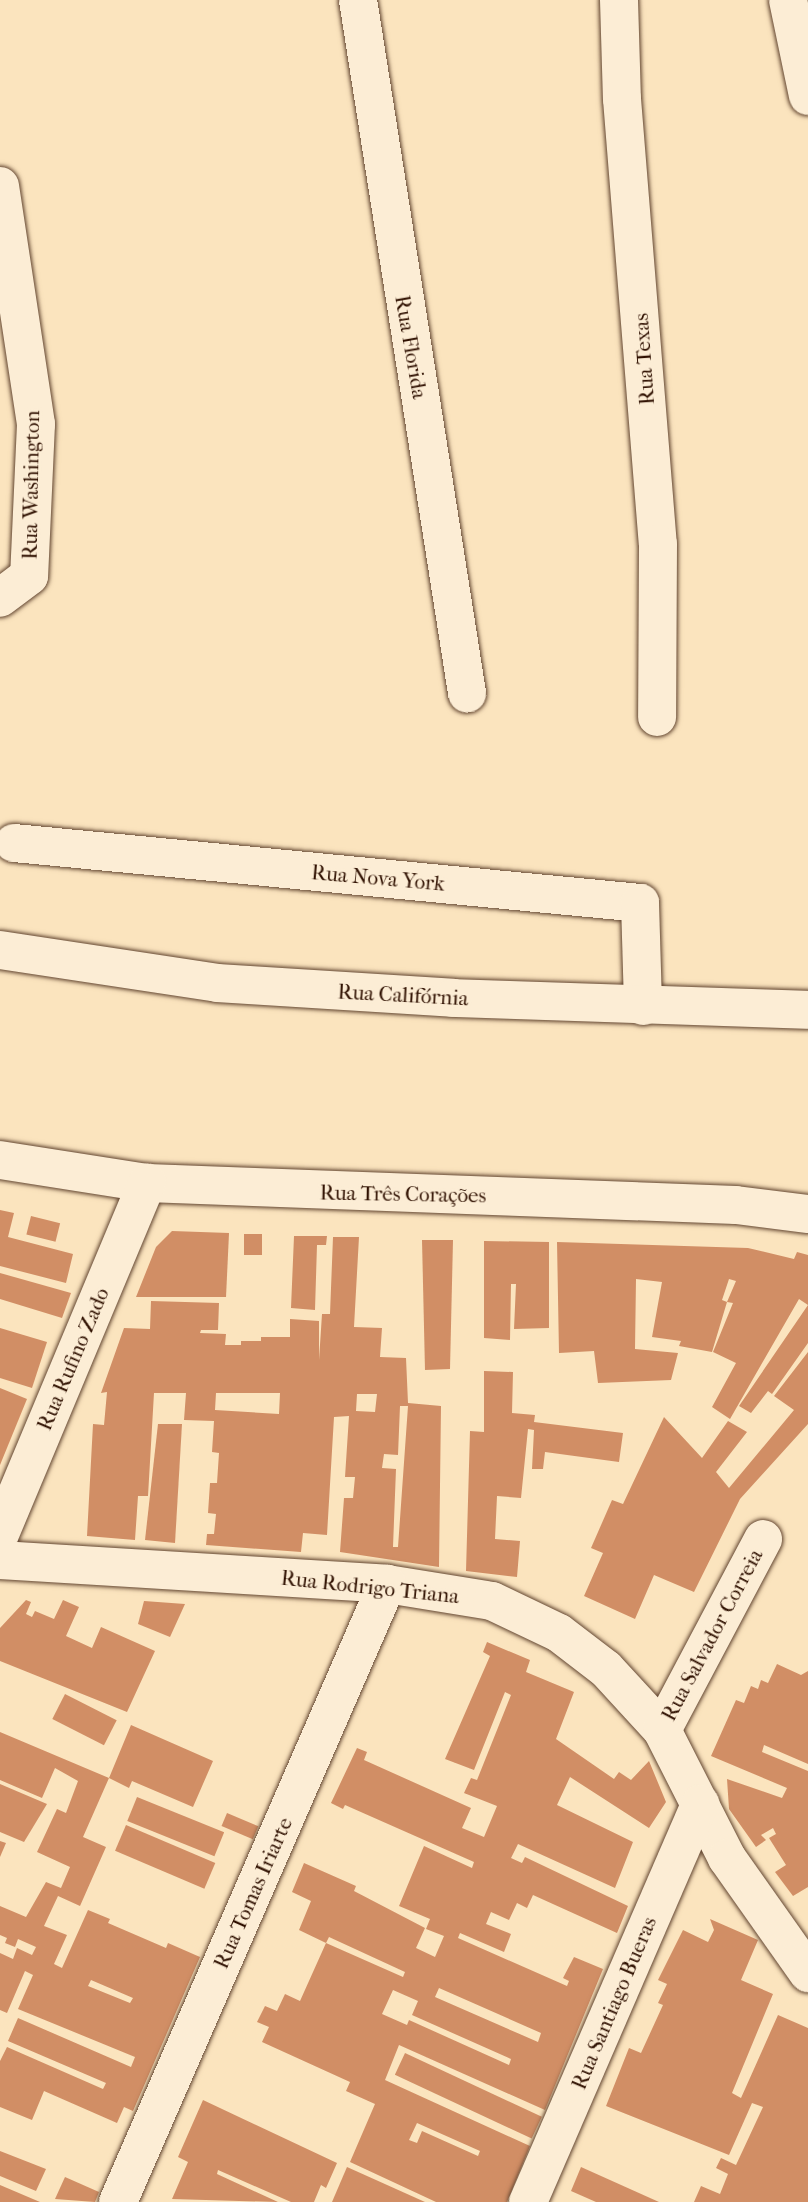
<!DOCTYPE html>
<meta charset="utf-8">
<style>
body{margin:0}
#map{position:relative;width:808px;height:2202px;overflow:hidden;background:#fbe4be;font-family:"IM FELL French Canon",serif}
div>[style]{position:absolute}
.building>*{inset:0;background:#d18e65;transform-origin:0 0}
.roads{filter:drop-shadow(0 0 2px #624530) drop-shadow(0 0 2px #624530)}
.street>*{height:38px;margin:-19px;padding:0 19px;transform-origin:19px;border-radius:19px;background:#fcedd5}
span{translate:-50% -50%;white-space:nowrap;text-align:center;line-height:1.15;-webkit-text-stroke:5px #fcedd5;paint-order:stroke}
.street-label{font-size:21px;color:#2f1000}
</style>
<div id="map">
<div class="building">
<div style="clip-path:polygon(0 1210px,14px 1213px,8px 1237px,73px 1254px,66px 1283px,0 1266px)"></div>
<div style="left:31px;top:1216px;width:30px;height:19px;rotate:14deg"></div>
<div style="clip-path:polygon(172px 1231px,229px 1233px,226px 1297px,136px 1297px,156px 1247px)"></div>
<div style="left:244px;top:1234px;width:18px;height:21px"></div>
<div style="clip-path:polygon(294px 1236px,327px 1236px,326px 1245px,317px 1245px,315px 1310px,291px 1308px)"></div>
<div style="clip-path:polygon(evenodd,333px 1237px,359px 1237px,354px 1327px,382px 1328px,380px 1357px,406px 1358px,408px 1403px,441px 1406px,439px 1567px,340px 1552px,344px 1498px,353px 1498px,355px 1477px,345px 1477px,349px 1416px,334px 1417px,327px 1535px,303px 1533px,301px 1552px,206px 1545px,207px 1534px,214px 1534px,216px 1514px,208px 1513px,210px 1483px,217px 1483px,219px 1453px,212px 1452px,214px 1421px,184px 1420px,186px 1393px,154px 1393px,148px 1496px,138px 1496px,135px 1540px,87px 1536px,93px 1424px,104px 1425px,107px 1392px,101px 1393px,124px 1328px,150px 1329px,151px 1301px,219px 1303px,218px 1330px,201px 1330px,200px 1333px,226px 1334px,225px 1345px,241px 1345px,241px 1341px,261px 1341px,261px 1337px,290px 1337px,290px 1319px,319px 1321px,319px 1360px,322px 1314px,330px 1314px,333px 1237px,216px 1393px,280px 1393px,279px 1414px,215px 1410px,216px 1393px,333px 1237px,357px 1394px,377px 1394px,375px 1412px,356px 1411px,357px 1394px,333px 1237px,400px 1406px,408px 1406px,398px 1547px,393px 1547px,396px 1469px,382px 1468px,384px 1454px,398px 1455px,400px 1406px)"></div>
<div style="clip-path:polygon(422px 1240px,453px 1240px,450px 1369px,425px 1370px)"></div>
<div style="clip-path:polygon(484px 1241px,549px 1242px,549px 1328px,514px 1329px,516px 1284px,511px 1284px,510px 1340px,484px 1338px)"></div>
<div style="clip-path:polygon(evenodd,557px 1242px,748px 1248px,794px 1259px,797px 1252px,808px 1255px,808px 1343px,772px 1394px,768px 1391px,751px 1413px,739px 1406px,808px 1305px,799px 1299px,730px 1419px,712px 1407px,736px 1363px,713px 1352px,733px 1303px,727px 1302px,712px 1352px,679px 1346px,681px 1341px,652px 1337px,662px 1282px,636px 1279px,635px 1349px,678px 1353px,671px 1380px,598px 1383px,594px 1351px,559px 1353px,557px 1242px,729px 1279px,736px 1281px,727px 1302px,722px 1300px,729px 1279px)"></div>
<div style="clip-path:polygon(0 1273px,71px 1293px,62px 1318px,0 1299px)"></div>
<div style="clip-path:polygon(0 1328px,47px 1342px,32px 1388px,0 1378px)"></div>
<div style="clip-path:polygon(808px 1352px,808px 1424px,740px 1499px,694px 1592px,654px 1575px,635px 1619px,584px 1596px,603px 1553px,591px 1548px,612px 1500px,623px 1504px,664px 1417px,702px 1458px,728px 1421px,747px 1432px,716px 1472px,729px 1488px,794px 1410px,774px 1396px)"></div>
<div style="clip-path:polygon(484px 1371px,513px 1372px,512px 1413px,535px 1415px,534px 1422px,623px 1433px,619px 1462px,545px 1452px,543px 1469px,532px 1469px,534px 1430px,528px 1429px,521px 1498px,497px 1496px,495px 1539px,520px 1541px,517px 1577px,466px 1571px,470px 1431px,484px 1432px)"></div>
<div style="clip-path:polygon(0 1388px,27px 1399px,0 1465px)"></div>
<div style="clip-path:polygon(158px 1424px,182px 1424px,175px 1543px,145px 1540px)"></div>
<div style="clip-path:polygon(26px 1600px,31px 1602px,26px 1614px,32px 1617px,35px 1611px,54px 1619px,63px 1600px,79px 1607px,66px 1636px,92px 1648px,101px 1627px,155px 1651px,127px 1712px,0 1661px,0 1628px)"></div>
<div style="clip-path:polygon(144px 1601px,185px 1604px,170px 1637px,138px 1624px)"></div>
<div style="clip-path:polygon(evenodd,487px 1642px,530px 1660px,526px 1672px,574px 1692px,556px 1739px,614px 1779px,619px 1772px,631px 1780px,649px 1761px,666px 1802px,649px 1828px,570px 1777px,557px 1805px,633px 1842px,615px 1888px,518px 1844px,511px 1858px,522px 1863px,525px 1857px,628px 1906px,617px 1933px,533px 1895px,527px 1908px,517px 1903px,509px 1920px,491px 1912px,486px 1924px,511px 1934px,504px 1952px,460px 1933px,458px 1938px,567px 1986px,569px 1981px,563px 1978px,574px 1957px,603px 1969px,545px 2110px,399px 2045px,385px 2080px,530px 2146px,507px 2202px,436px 2202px,350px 2162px,375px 2104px,346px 2091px,350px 2082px,262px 2042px,269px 2027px,257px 2022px,265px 2006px,277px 2011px,285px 1994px,300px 2001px,326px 1943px,403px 1977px,405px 1972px,329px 1937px,326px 1943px,299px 1930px,311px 1901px,292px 1892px,304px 1863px,356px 1886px,354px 1891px,425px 1928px,416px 1948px,435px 1957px,444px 1936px,426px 1929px,430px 1919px,399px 1906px,424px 1846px,472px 1868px,474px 1862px,345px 1805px,343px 1809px,331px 1803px,357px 1748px,367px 1752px,364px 1760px,471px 1808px,462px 1828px,484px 1837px,497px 1806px,464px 1793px,471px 1778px,477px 1780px,511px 1695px,505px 1692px,474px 1770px,445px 1759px,490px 1656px,483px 1652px,487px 1642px,439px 1988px,541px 2033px,538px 2042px,435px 1997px,439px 1988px,487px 1642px,393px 1990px,418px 2001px,412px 2015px,511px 2059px,509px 2065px,409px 2020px,407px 2025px,382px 2014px,393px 1990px,487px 1642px,417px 2123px,480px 2151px,478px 2156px,422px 2131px,417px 2143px,409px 2140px,417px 2123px)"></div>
<div style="clip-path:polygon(777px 1664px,801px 1675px,808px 1671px,808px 1764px,764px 1745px,762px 1752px,808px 1771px,808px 1887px,793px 1896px,775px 1872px,786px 1865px,769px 1838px,776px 1834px,773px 1828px,761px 1835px,766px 1840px,756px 1847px,729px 1809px,727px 1779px,782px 1798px,787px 1788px,711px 1756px,736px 1700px,744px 1703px,751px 1686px,758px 1689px,761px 1680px,768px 1683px)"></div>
<div style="left:65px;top:1694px;width:58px;height:28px;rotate:27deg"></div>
<div style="clip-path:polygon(131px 1725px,213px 1761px,193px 1807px,132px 1781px,129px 1788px,109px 1778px)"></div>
<div style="clip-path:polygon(evenodd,0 1732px,109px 1778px,83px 1837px,106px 1847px,80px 1906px,58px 1896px,44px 1926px,67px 1935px,54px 1964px,62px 1968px,88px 1910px,110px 1919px,108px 1923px,166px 1948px,168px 1943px,200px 1957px,133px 2111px,124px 2107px,117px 2123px,44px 2091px,32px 2120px,0 2107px,0 2061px,7px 2047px,103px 2089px,106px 2083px,8px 2041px,18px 2018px,131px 2067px,135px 2057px,18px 2009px,33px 1975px,25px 1971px,7px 2013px,0 2010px,0 1953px,13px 1959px,17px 1948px,32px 1955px,36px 1947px,18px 1939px,15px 1947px,5px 1943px,7px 1938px,0 1935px,0 1906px,26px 1917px,46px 1882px,61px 1888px,70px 1867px,37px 1852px,57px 1809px,66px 1813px,78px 1781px,55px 1768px,42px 1798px,0 1780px,0 1732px,91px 1980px,133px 1998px,130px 2003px,88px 1986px,91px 1980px)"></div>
<div style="clip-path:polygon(0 1784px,47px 1804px,24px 1842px,0 1832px)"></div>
<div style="left:137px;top:1797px;width:94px;height:26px;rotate:22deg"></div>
<div style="left:227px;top:1813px;width:34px;height:14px;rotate:23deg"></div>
<div style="left:126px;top:1825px;width:97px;height:28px;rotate:23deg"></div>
<div style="clip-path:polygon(0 1841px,6px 1843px,0 1857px)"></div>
<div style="clip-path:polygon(710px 1919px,758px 1940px,741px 1980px,773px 1994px,732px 2093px,741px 2098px,778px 2015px,808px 2028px,808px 2202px,694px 2202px,701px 2186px,720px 2194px,728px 2174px,716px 2168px,721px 2158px,736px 2165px,763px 2107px,752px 2103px,729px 2155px,606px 2106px,629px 2048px,641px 2053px,663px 2005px,658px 2003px,667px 1984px,658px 1980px,683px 1930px,708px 1942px,714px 1930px)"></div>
<div style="left:405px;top:2053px;width:151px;height:24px;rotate:25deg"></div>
<div style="clip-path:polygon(203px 2100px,337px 2163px,326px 2188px,321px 2185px,314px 2202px,291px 2202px,218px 2170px,217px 2174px,278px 2202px,172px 2199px,188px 2162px,178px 2157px)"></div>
<div style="clip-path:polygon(0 2151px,46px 2169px,36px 2191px,0 2176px)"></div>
<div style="clip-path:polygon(347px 2167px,425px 2202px,332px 2202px)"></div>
<div style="clip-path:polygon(581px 2167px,659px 2202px,596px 2202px,571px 2191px)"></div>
<div style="clip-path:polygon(65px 2177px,99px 2192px,95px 2202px,55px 2199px)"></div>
<div style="clip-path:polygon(0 2185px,40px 2202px,0 2202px)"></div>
</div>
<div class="roads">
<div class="street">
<div style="left:358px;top:0;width:702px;rotate:81.06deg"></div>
<div style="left:619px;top:0;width:99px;rotate:88.3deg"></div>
<div style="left:622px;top:99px;width:446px;rotate:85.4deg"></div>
<div style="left:658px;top:544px;width:173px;rotate:90.3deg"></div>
<div style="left:788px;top:0;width:98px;rotate:78.2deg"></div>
<div style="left:0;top:186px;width:241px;rotate:81.4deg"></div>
<div style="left:36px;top:424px;width:152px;rotate:92.6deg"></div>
<div style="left:29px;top:576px;width:36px;rotate:143deg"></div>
<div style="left:14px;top:843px;width:629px;rotate:5.47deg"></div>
<div style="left:640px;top:903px;width:103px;rotate:88.3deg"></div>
<div style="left:0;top:950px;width:219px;rotate:8.6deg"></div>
<div style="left:217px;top:983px;width:236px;rotate:3.6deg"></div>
<div style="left:453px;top:998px;width:355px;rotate:1.9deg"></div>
<div style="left:0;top:1160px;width:149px;rotate:8.9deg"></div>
<div style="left:147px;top:1183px;width:589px;rotate:2.14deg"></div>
<div style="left:736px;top:1205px;width:73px;rotate:7.1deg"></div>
<div style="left:0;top:1534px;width:381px;rotate:-67.3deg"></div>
<div style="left:0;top:1560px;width:388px;rotate:3.5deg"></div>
<div style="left:387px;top:1584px;width:106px;rotate:9.2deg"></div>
<div style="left:492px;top:1601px;width:74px;rotate:25.5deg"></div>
<div style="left:559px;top:1633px;width:59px;rotate:37.5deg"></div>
<div style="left:606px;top:1669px;width:83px;rotate:47.4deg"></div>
<div style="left:662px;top:1730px;width:144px;rotate:63.1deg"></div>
<div style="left:727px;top:1858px;width:141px;rotate:54.8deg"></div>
<div style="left:662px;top:1730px;width:216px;rotate:-62.1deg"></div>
<div style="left:118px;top:2202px;width:674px;rotate:-66.48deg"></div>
<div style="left:528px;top:2202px;width:434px;rotate:-66.6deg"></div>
</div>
</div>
<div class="street-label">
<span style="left:411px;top:347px;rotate:80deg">Rua Florida</span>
<span style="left:644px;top:359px;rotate:-94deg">Rua Texas</span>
<span style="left:31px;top:485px;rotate:-89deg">Rua Washington</span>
<span style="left:378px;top:878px;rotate:5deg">Rua Nova York</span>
<span style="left:403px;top:995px;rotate:3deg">Rua Califórnia</span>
<span style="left:403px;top:1194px;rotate:1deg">Rua Três Corações</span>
<span style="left:73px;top:1359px;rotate:-67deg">Rua Rufino Zado</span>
<span style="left:370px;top:1587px;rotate:6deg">Rua Rodrigo Triana</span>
<span style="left:712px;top:1635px;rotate:-62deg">Rua Salvador Correia</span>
<span style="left:253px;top:1893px;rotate:-66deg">Rua Tomas Iriarte</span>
<span style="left:614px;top:2003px;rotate:-67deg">Rua Santiago Bueras</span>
</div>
</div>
